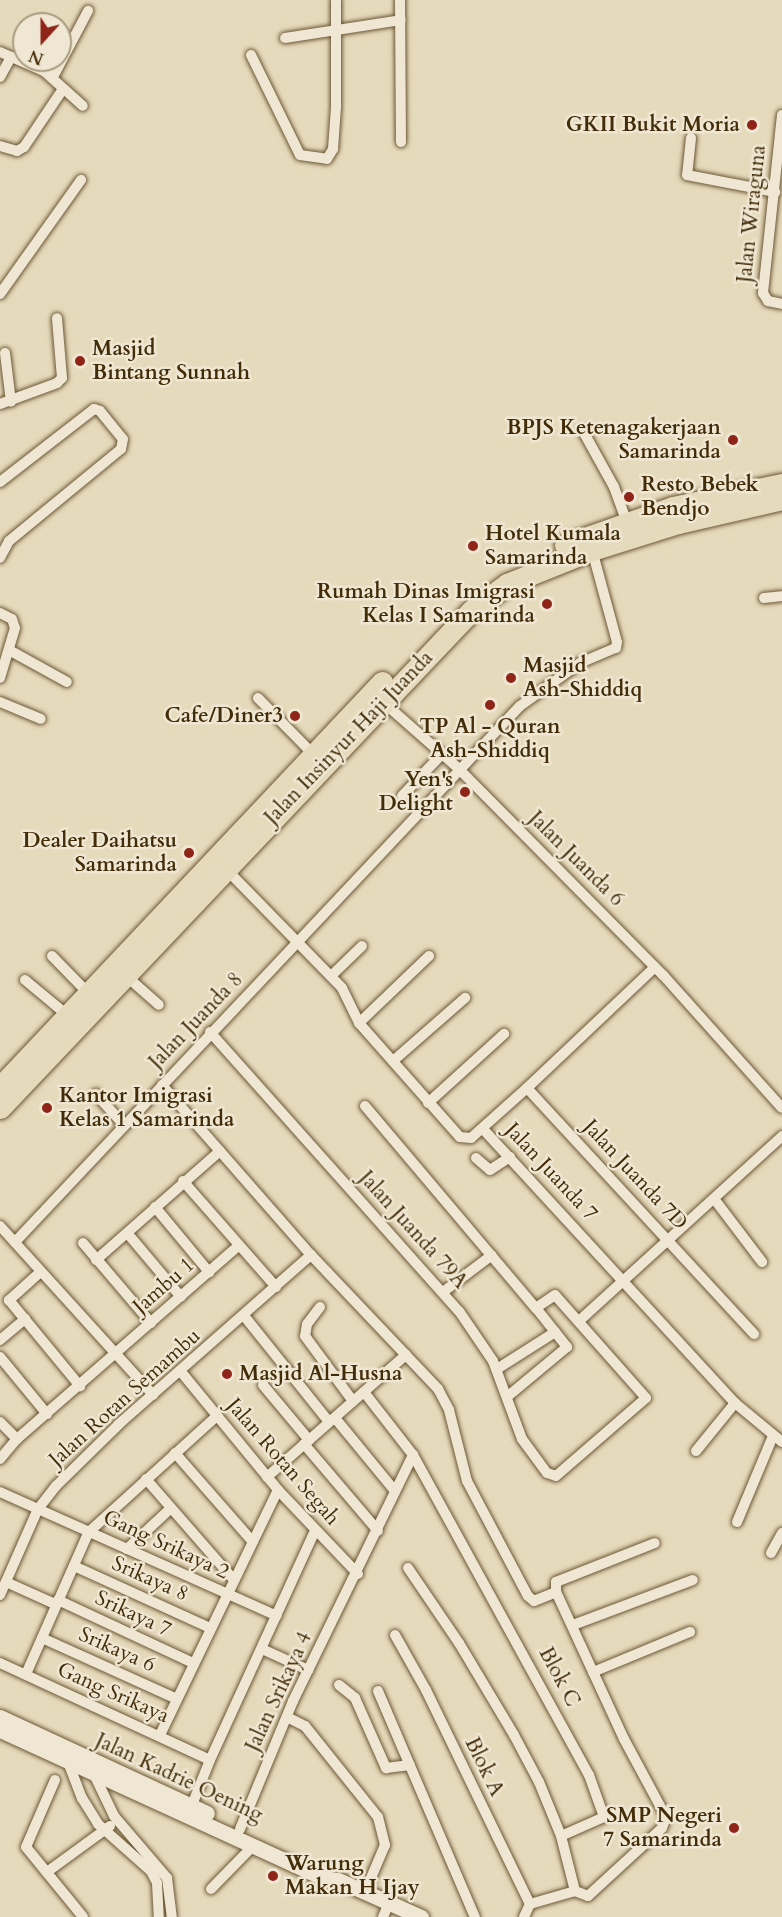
<!DOCTYPE html>
<style>
body{margin:0}
#map{position:relative;width:782px;height:1917px;overflow:hidden;background:#e6dabc;font-family:Cardo,serif}
div>[style]{position:absolute}
.roads{filter:drop-shadow(0 0 2px #6c5835) drop-shadow(0 0 2px #6c5835)}
.street>*{height:10px;margin:-5px;padding:0 5px;transform-origin:5px;border-radius:5px;background:#efe7d3}
.secondary>*{height:15px;margin:-7.5px;padding:0 7.5px;transform-origin:7.5px;border-radius:7.5px;background:#efe7d3}
.highway>*{height:21px;margin:-10.5px;padding:0 10.5px;transform-origin:10.5px;border-radius:10.5px;background:#e6dabc}
.dots>*{width:16px;height:16px;translate:-50% -50%;box-sizing:border-box;border:3px solid #efe7d3;border-radius:50%}
span{translate:-50% -50%;white-space:nowrap;text-align:center;line-height:1.15;-webkit-text-stroke:5px #efe7d3;paint-order:stroke}
.poi-label{font-size:21px;color:#432c08;font-weight:700}
.right{translate:-100% -50%;text-align:right}
.left{translate:0 -50%;text-align:left}
.street-label{font-size:21px;color:#432c08}
.north{position:absolute;left:12px;top:12px;width:60px;height:60px;box-sizing:border-box;background:#efe7d3;border:2px solid #aa9c82;border-radius:50%;rotate:201deg;font-size:16px;font-weight:700;line-height:24px;text-align:center;color:#432c08}
.north::after{content:'';display:block;margin:auto;width:21px;height:27px;background:#8f2418;clip-path:polygon(50% 0,100% 100%,50% 72%,0 100%)}
</style>
<div id="map">
<div class="roads">
<div class="street">
<div style="left:400px;top:0;width:142px;rotate:89.6deg"></div>
<div style="left:285px;top:38px;width:117px;rotate:-8.8deg"></div>
<div style="left:0;top:52px;width:48px;rotate:23.4deg"></div>
<div style="left:44px;top:71px;width:52px;rotate:41.9deg"></div>
<div style="left:251px;top:55px;width:111px;rotate:63.9deg"></div>
<div style="left:300px;top:155px;width:27px;rotate:8deg"></div>
<div style="left:327px;top:159px;width:12px;rotate:-59deg"></div>
<div style="left:333px;top:149px;width:42px;rotate:-85.9deg"></div>
<div style="left:336px;top:107px;width:107px;rotate:-90deg"></div>
<div style="left:0;top:77px;width:23px;rotate:-61deg"></div>
<div style="left:53px;top:77px;width:75px;rotate:-62.1deg"></div>
<div style="left:782px;top:115px;width:179px;rotate:96.1deg"></div>
<div style="left:763px;top:293px;width:9px;rotate:58deg"></div>
<div style="left:768px;top:301px;width:14px;rotate:12deg"></div>
<div style="left:691px;top:138px;width:37px;rotate:96deg"></div>
<div style="left:687px;top:175px;width:90px;rotate:10.9deg"></div>
<div style="left:0;top:146px;width:18px;rotate:16deg"></div>
<div style="left:17px;top:151px;width:8px;rotate:-30deg"></div>
<div style="left:24px;top:147px;width:70px;rotate:-56.1deg"></div>
<div style="left:0;top:294px;width:140px;rotate:-54.6deg"></div>
<div style="left:5px;top:353px;width:49px;rotate:83deg"></div>
<div style="left:0;top:404px;width:61px;rotate:-20.2deg"></div>
<div style="left:57px;top:383px;width:7px;rotate:-45deg"></div>
<div style="left:62px;top:378px;width:60px;rotate:-94.8deg"></div>
<div style="left:583px;top:431px;width:64px;rotate:61deg"></div>
<div style="left:614px;top:487px;width:37px;rotate:70deg"></div>
<div style="left:0;top:482px;width:119px;rotate:-37.8deg"></div>
<div style="left:94px;top:409px;width:6px;rotate:18deg"></div>
<div style="left:100px;top:411px;width:36px;rotate:51deg"></div>
<div style="left:123px;top:439px;width:10px;rotate:101deg"></div>
<div style="left:121px;top:449px;width:145px;rotate:140.6deg"></div>
<div style="left:9px;top:541px;width:19px;rotate:118deg"></div>
<div style="left:764px;top:598px;width:18px;rotate:-6deg"></div>
<div style="left:0;top:613px;width:13px;rotate:27deg"></div>
<div style="left:12px;top:619px;width:9px;rotate:72deg"></div>
<div style="left:15px;top:628px;width:52px;rotate:106.7deg"></div>
<div style="left:9px;top:650px;width:66px;rotate:28.9deg"></div>
<div style="left:258px;top:698px;width:77px;rotate:45.5deg"></div>
<div style="left:0;top:702px;width:44px;rotate:22.5deg"></div>
<div style="left:383px;top:702px;width:103px;rotate:41.4deg"></div>
<div style="left:460px;top:770px;width:289px;rotate:45.3deg"></div>
<div style="left:663px;top:975px;width:178px;rotate:48.2deg"></div>
<div style="left:402px;top:796px;width:58px;rotate:-46.4deg"></div>
<div style="left:226px;top:869px;width:166px;rotate:45.7deg"></div>
<div style="left:342px;top:988px;width:39px;rotate:64deg"></div>
<div style="left:359px;top:1023px;width:152px;rotate:48.5deg"></div>
<div style="left:460px;top:1137px;width:11px;rotate:5deg"></div>
<div style="left:471px;top:1138px;width:75px;rotate:-41.8deg"></div>
<div style="left:527px;top:1088px;width:335px;rotate:47.3deg"></div>
<div style="left:52px;top:956px;width:52px;rotate:45.8deg"></div>
<div style="left:125px;top:975px;width:45px;rotate:41.4deg"></div>
<div style="left:331px;top:976px;width:43px;rotate:-44.1deg"></div>
<div style="left:25px;top:980px;width:55px;rotate:39.8deg"></div>
<div style="left:359px;top:1023px;width:97px;rotate:-43.7deg"></div>
<div style="left:210px;top:1032px;width:374px;rotate:48.3deg"></div>
<div style="left:459px;top:1311px;width:60px;rotate:55.8deg"></div>
<div style="left:493px;top:1361px;width:83px;rotate:69.6deg"></div>
<div style="left:522px;top:1439px;width:42px;rotate:53.7deg"></div>
<div style="left:547px;top:1473px;width:9px;rotate:18deg"></div>
<div style="left:556px;top:1476px;width:119px;rotate:-40.9deg"></div>
<div style="left:646px;top:1398px;width:137px;rotate:-131.5deg"></div>
<div style="left:555px;top:1295px;width:23px;rotate:146deg"></div>
<div style="left:536px;top:1308px;width:50px;rotate:51.5deg"></div>
<div style="left:567px;top:1347px;width:78px;rotate:140.2deg"></div>
<div style="left:393px;top:1061px;width:96px;rotate:-41.2deg"></div>
<div style="left:162px;top:1085px;width:226px;rotate:48.8deg"></div>
<div style="left:311px;top:1255px;width:185px;rotate:46.5deg"></div>
<div style="left:438px;top:1389px;width:24px;rotate:62deg"></div>
<div style="left:449px;top:1410px;width:73px;rotate:75.8deg"></div>
<div style="left:467px;top:1481px;width:130px;rotate:62.1deg"></div>
<div style="left:528px;top:1596px;width:8px;rotate:40deg"></div>
<div style="left:534px;top:1601px;width:24px;rotate:-22deg"></div>
<div style="left:527px;top:1088px;width:176px;rotate:-43.4deg"></div>
<div style="left:96px;top:1094px;width:42px;rotate:47.9deg"></div>
<div style="left:428px;top:1103px;width:103px;rotate:-42.2deg"></div>
<div style="left:365px;top:1106px;width:265px;rotate:49.8deg"></div>
<div style="left:483px;top:1129px;width:372px;rotate:47.4deg"></div>
<div style="left:735px;top:1403px;width:61px;rotate:39.7deg"></div>
<div style="left:476px;top:1158px;width:18px;rotate:41deg"></div>
<div style="left:490px;top:1170px;width:24px;rotate:-33deg"></div>
<div style="left:183px;top:1181px;width:141px;rotate:48.7deg"></div>
<div style="left:715px;top:1200px;width:78px;rotate:52.8deg"></div>
<div style="left:155px;top:1207px;width:85px;rotate:50.3deg"></div>
<div style="left:0;top:1226px;width:228px;rotate:47.8deg"></div>
<div style="left:128px;top:1234px;width:82px;rotate:49.9deg"></div>
<div style="left:15px;top:1242px;width:736px;rotate:-46.71deg"></div>
<div style="left:520px;top:706px;width:74px;rotate:-35.6deg"></div>
<div style="left:580px;top:663px;width:39px;rotate:-23deg"></div>
<div style="left:616px;top:648px;width:6px;rotate:-81deg"></div>
<div style="left:617px;top:642px;width:95px;rotate:-105.2deg"></div>
<div style="left:83px;top:1243px;width:105px;rotate:49.6deg"></div>
<div style="left:96px;top:1260px;width:165px;rotate:-41.3deg"></div>
<div style="left:37px;top:1275px;width:38px;rotate:138deg"></div>
<div style="left:9px;top:1300px;width:112px;rotate:50.5deg"></div>
<div style="left:443px;top:1292px;width:61px;rotate:-37.1deg"></div>
<div style="left:320px;top:1307px;width:21px;rotate:127deg"></div>
<div style="left:307px;top:1324px;width:12px;rotate:99deg"></div>
<div style="left:305px;top:1336px;width:81px;rotate:53.6deg"></div>
<div style="left:245px;top:1317px;width:134px;rotate:51.3deg"></div>
<div style="left:579px;top:1321px;width:275px;rotate:-42.3deg"></div>
<div style="left:0;top:1340px;width:33px;rotate:-40deg"></div>
<div style="left:0;top:1357px;width:74px;rotate:50.5deg"></div>
<div style="left:497px;top:1369px;width:69px;rotate:-32.5deg"></div>
<div style="left:182px;top:1373px;width:151px;rotate:50.6deg"></div>
<div style="left:278px;top:1490px;width:116px;rotate:46.4deg"></div>
<div style="left:263px;top:1385px;width:72px;rotate:50.1deg"></div>
<div style="left:364px;top:1392px;width:80px;rotate:52.1deg"></div>
<div style="left:413px;top:1455px;width:365px;rotate:61.2deg"></div>
<div style="left:589px;top:1775px;width:45px;rotate:70.3deg"></div>
<div style="left:604px;top:1817px;width:47px;rotate:156.2deg"></div>
<div style="left:561px;top:1836px;width:57px;rotate:75.7deg"></div>
<div style="left:575px;top:1891px;width:14px;rotate:21deg"></div>
<div style="left:588px;top:1896px;width:100px;rotate:-42.6deg"></div>
<div style="left:662px;top:1828px;width:12px;rotate:-70deg"></div>
<div style="left:666px;top:1817px;width:89px;rotate:-118.3deg"></div>
<div style="left:624px;top:1739px;width:162px;rotate:-114.8deg"></div>
<div style="left:556px;top:1592px;width:10px;rotate:-90deg"></div>
<div style="left:556px;top:1582px;width:106px;rotate:-21.5deg"></div>
<div style="left:335px;top:1418px;width:94px;rotate:50.6deg"></div>
<div style="left:0;top:1422px;width:24px;rotate:45deg"></div>
<div style="left:304px;top:1444px;width:114px;rotate:49.6deg"></div>
<div style="left:696px;top:1451px;width:62px;rotate:-50.9deg"></div>
<div style="left:175px;top:1453px;width:118px;rotate:48.8deg"></div>
<div style="left:0;top:1459px;width:26px;rotate:-50deg"></div>
<div style="left:17px;top:1439px;width:293px;rotate:-41.1deg"></div>
<div style="left:267px;top:1477px;width:185px;rotate:-41.3deg"></div>
<div style="left:146px;top:1479px;width:134px;rotate:48.9deg"></div>
<div style="left:0;top:1492px;width:303px;rotate:24.1deg"></div>
<div style="left:737px;top:1522px;width:93px;rotate:-67.3deg"></div>
<div style="left:90px;top:1531px;width:171px;rotate:-42.2deg"></div>
<div style="left:127px;top:1549px;width:60px;rotate:-43deg"></div>
<div style="left:771px;top:1553px;width:23px;rotate:-61deg"></div>
<div style="left:74px;top:1566px;width:149px;rotate:24.5deg"></div>
<div style="left:408px;top:1568px;width:91px;rotate:55.8deg"></div>
<div style="left:459px;top:1643px;width:107px;rotate:59.1deg"></div>
<div style="left:514px;top:1735px;width:53px;rotate:62deg"></div>
<div style="left:539px;top:1782px;width:58px;rotate:67.8deg"></div>
<div style="left:6px;top:1582px;width:54px;rotate:24.2deg"></div>
<div style="left:0;top:1595px;width:94px;rotate:-66.2deg"></div>
<div style="left:38px;top:1509px;width:29px;rotate:-52deg"></div>
<div style="left:56px;top:1486px;width:88px;rotate:-44.5deg"></div>
<div style="left:119px;top:1424px;width:256px;rotate:-41.4deg"></div>
<div style="left:58px;top:1600px;width:149px;rotate:25deg"></div>
<div style="left:573px;top:1625px;width:128px;rotate:-20.6deg"></div>
<div style="left:395px;top:1635px;width:63px;rotate:60.6deg"></div>
<div style="left:426px;top:1690px;width:238px;rotate:64.1deg"></div>
<div style="left:530px;top:1904px;width:14px;rotate:115deg"></div>
<div style="left:42px;top:1638px;width:146px;rotate:24.3deg"></div>
<div style="left:262px;top:1649px;width:51px;rotate:24.5deg"></div>
<div style="left:0;top:1663px;width:231px;rotate:24.8deg"></div>
<div style="left:593px;top:1672px;width:105px;rotate:-22.4deg"></div>
<div style="left:26px;top:1674px;width:156px;rotate:-66.2deg"></div>
<div style="left:339px;top:1685px;width:21px;rotate:39deg"></div>
<div style="left:355px;top:1698px;width:77px;rotate:66.1deg"></div>
<div style="left:386px;top:1768px;width:24px;rotate:-7deg"></div>
<div style="left:378px;top:1691px;width:246px;rotate:66.8deg"></div>
<div style="left:287px;top:1717px;width:20px;rotate:27deg"></div>
<div style="left:305px;top:1726px;width:117px;rotate:51.3deg"></div>
<div style="left:378px;top:1817px;width:29px;rotate:76deg"></div>
<div style="left:385px;top:1845px;width:51px;rotate:113.1deg"></div>
<div style="left:160px;top:1735px;width:272px;rotate:-64.3deg"></div>
<div style="left:68px;top:1762px;width:39px;rotate:69deg"></div>
<div style="left:82px;top:1798px;width:31px;rotate:58deg"></div>
<div style="left:98px;top:1824px;width:71px;rotate:41.6deg"></div>
<div style="left:151px;top:1871px;width:13px;rotate:63deg"></div>
<div style="left:157px;top:1883px;width:34px;rotate:87deg"></div>
<div style="left:92px;top:1770px;width:51px;rotate:64.4deg"></div>
<div style="left:114px;top:1816px;width:82px;rotate:49.5deg"></div>
<div style="left:167px;top:1878px;width:39px;rotate:83deg"></div>
<div style="left:55px;top:1780px;width:73px;rotate:113.4deg"></div>
<div style="left:26px;top:1847px;width:90px;rotate:50.8deg"></div>
<div style="left:190px;top:1810px;width:54px;rotate:-68.2deg"></div>
<div style="left:210px;top:1760px;width:252px;rotate:-65.4deg"></div>
<div style="left:240px;top:1829px;width:139px;rotate:-67.5deg"></div>
<div style="left:293px;top:1701px;width:274px;rotate:-64deg"></div>
<div style="left:47px;top:1872px;width:78px;rotate:-36.1deg"></div>
<div style="left:211px;top:1889px;width:60px;rotate:-45.7deg"></div>
<div style="left:530px;top:1904px;width:47px;rotate:-16.1deg"></div>
<div style="left:383px;top:1917px;width:15px;rotate:-67deg"></div>
</div>
<div class="secondary">
<div style="left:0;top:1717px;width:228px;rotate:24.9deg"></div>
<div style="left:0;top:1730px;width:355px;rotate:24.6deg"></div>
<div style="left:323px;top:1878px;width:15px;rotate:8deg"></div>
<div style="left:338px;top:1880px;width:91px;rotate:24deg"></div>
</div>
<div class="highway">
<div style="left:565px;top:545px;width:114px;rotate:-19.4deg"></div>
<div style="left:673px;top:507px;width:111px;rotate:-11.9deg"></div>
<div style="left:2px;top:1085px;width:554px;rotate:-46.68deg"></div>
<div style="left:0;top:1108px;width:686px;rotate:-46.54deg"></div>
<div style="left:472px;top:610px;width:44px;rotate:-36.6deg"></div>
<div style="left:507px;top:584px;width:92px;rotate:-21.8deg"></div>
<div style="left:592px;top:550px;width:90px;rotate:-17.4deg"></div>
<div style="left:678px;top:523px;width:107px;rotate:-13deg"></div>
</div>
</div>
<div class="dots">
<div style="left:752px;top:125px;background:#8f2418"></div>
<div style="left:80px;top:361px;background:#8f2418"></div>
<div style="left:733px;top:440px;background:#8f2418"></div>
<div style="left:629px;top:497px;background:#8f2418"></div>
<div style="left:473px;top:546px;background:#8f2418"></div>
<div style="left:547px;top:604px;background:#8f2418"></div>
<div style="left:511px;top:678px;background:#8f2418"></div>
<div style="left:490px;top:705px;background:#8f2418"></div>
<div style="left:295px;top:716px;background:#8f2418"></div>
<div style="left:465px;top:792px;background:#8f2418"></div>
<div style="left:189px;top:853px;background:#8f2418"></div>
<div style="left:47px;top:1108px;background:#8f2418"></div>
<div style="left:227px;top:1374px;background:#8f2418"></div>
<div style="left:734px;top:1828px;background:#8f2418"></div>
<div style="left:273px;top:1876px;background:#8f2418"></div>
</div>
<div class="poi-label">
<span class="right" style="left:740px;top:125px">GKII Bukit Moria</span>
<span class="left" style="left:92px;top:361px">Masjid<br>Bintang Sunnah</span>
<span class="right" style="left:721px;top:440px">BPJS Ketenagakerjaan<br>Samarinda</span>
<span class="left" style="left:641px;top:497px">Resto Bebek<br>Bendjo</span>
<span class="left" style="left:485px;top:546px">Hotel Kumala<br>Samarinda</span>
<span class="right" style="left:535px;top:604px">Rumah Dinas Imigrasi<br>Kelas I Samarinda</span>
<span class="left" style="left:523px;top:678px">Masjid<br>Ash-Shiddiq</span>
<span class="right" style="left:283px;top:716px">Cafe/Diner3</span>
<span style="left:490px;top:739px">TP Al - Quran<br>Ash-Shiddiq</span>
<span class="right" style="left:453px;top:792px">Yen's<br>Delight</span>
<span class="right" style="left:177px;top:853px">Dealer Daihatsu<br>Samarinda</span>
<span class="left" style="left:59px;top:1108px">Kantor Imigrasi<br>Kelas 1 Samarinda</span>
<span class="left" style="left:239px;top:1374px">Masjid Al-Husna</span>
<span class="right" style="left:722px;top:1828px">SMP Negeri<br>7 Samarinda</span>
<span class="left" style="left:285px;top:1876px">Warung<br>Makan H Ijay</span>
</div>
<div class="street-label">
<span style="left:752px;top:214px;rotate:-84deg">Jalan Wiraguna</span>
<span style="left:349px;top:738px;rotate:-46deg">Jalan Insinyur Haji Juanda</span>
<span style="left:576px;top:859px;rotate:45deg">Jalan Juanda 6</span>
<span style="left:196px;top:1021px;rotate:-46deg">Jalan Juanda 8</span>
<span style="left:551px;top:1172px;rotate:47deg">Jalan Juanda 7</span>
<span style="left:635px;top:1175px;rotate:47deg">Jalan Juanda 7D</span>
<span style="left:413px;top:1230px;rotate:48deg">Jalan Juanda 79A</span>
<span style="left:164px;top:1286px;rotate:-41deg">Jambu 1</span>
<span style="left:125px;top:1398px;rotate:-42deg">Jalan Rotan Semambu</span>
<span style="left:283px;top:1462px;rotate:49deg">Jalan Rotan Segah</span>
<span style="left:166px;top:1545px;rotate:25deg">Gang Srikaya 2</span>
<span style="left:150px;top:1579px;rotate:24deg">Srikaya 8</span>
<span style="left:133px;top:1614px;rotate:25deg">Srikaya 7</span>
<span style="left:117px;top:1650px;rotate:24deg">Srikaya 6</span>
<span style="left:559px;top:1677px;rotate:62deg">Blok C</span>
<span style="left:279px;top:1692px;rotate:-65deg">Jalan Srikaya 4</span>
<span style="left:113px;top:1693px;rotate:24deg">Gang Srikaya</span>
<span style="left:484px;top:1767px;rotate:64deg">Blok A</span>
<span style="left:179px;top:1778px;rotate:25deg">Jalan Kadrie Oening</span>
</div>
<div class="north">N</div>
</div>
